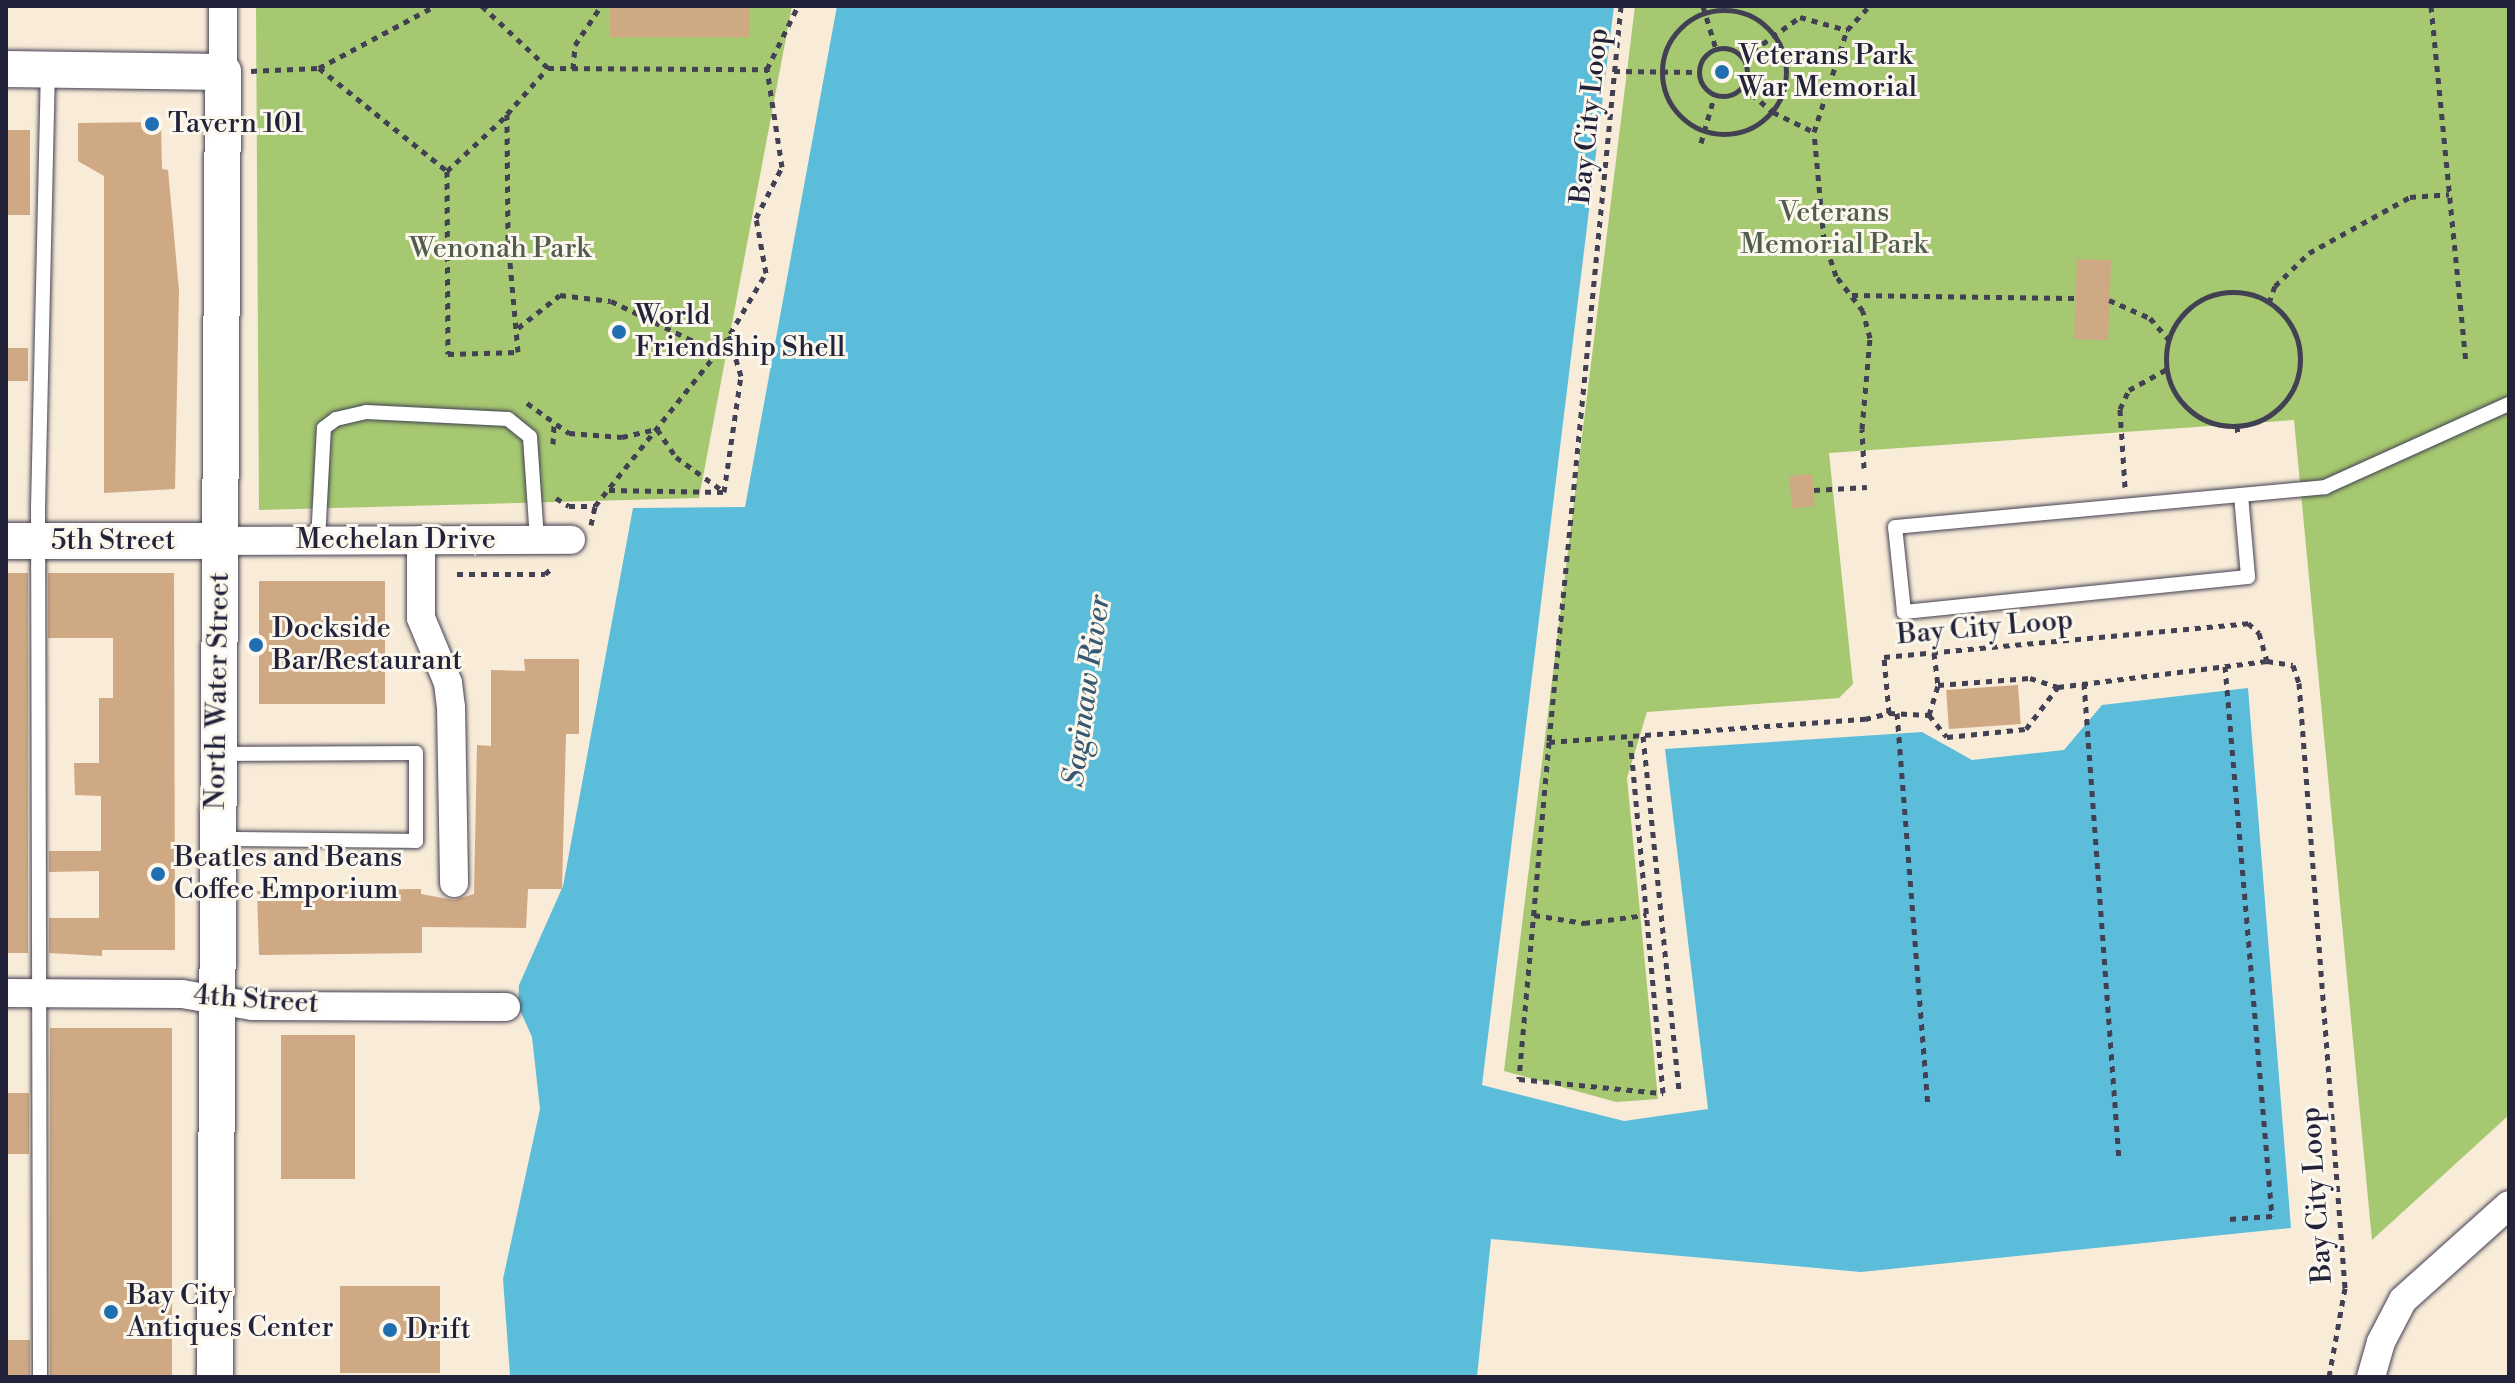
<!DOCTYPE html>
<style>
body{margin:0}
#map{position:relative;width:2515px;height:1383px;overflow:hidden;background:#f8ebd8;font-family:"Libre Bodoni",serif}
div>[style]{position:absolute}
.green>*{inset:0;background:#a6c870}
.water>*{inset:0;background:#5cbdda}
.building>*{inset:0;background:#cfa884;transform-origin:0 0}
.path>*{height:5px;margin-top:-2.5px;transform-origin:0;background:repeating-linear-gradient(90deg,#424053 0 6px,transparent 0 12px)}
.path>.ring{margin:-2.5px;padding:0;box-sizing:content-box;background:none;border:5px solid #424053;border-radius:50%}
.roads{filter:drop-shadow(0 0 2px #424053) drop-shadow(0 0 2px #424053)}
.service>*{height:14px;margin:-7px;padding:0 7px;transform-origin:7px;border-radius:7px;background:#fff}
.minor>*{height:28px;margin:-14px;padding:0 14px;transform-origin:14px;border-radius:14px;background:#fff}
.tertiary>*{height:36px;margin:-18px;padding:0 18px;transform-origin:18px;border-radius:18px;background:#fff}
.dots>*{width:22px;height:22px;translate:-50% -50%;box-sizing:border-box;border:4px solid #fbf7ec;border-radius:50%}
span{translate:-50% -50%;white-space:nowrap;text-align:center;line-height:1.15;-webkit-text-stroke:6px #fbf7ec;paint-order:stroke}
.poi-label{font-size:28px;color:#22223b}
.left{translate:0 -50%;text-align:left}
.street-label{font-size:28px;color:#22223b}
.park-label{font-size:28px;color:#505c4e}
.water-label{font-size:30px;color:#365873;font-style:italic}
.frame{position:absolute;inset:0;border:8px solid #22223b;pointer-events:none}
</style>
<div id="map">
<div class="green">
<div style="clip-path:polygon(256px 6px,792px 6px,699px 498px,259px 510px)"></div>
<div style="clip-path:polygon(1635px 6px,2509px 6px,2509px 1115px,2372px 1240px,2294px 420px,1829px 453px,1853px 684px,1839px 698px,1647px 712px,1627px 778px,1658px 1099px,1616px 1102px,1504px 1071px)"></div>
</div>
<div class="water">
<div style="clip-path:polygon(837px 6px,1614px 6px,1482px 1085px,1624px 1121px,1708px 1109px,1665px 749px,1922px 732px,1972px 760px,2064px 750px,2102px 705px,2248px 688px,2291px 1228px,1861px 1272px,1491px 1239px,1477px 1377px,500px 1377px,510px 1375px,503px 1279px,540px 1109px,532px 1037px,518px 1006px,519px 985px,563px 886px,633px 508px,745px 507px)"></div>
</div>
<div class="building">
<div style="left:610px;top:6px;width:140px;height:31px"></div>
<div style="clip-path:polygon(161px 122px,162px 169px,168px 170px,179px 290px,175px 489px,104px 493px,104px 176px,78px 161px,78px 123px)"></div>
<div style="left:6px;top:130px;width:24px;height:85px"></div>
<div style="left:2077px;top:259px;width:34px;height:80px;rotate:2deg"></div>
<div style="left:6px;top:348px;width:22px;height:33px"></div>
<div style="left:1812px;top:474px;width:32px;height:23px;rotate:85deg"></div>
<div style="left:6px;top:573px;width:22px;height:380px"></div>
<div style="clip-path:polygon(48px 573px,174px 573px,175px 950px,102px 950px,102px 956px,49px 953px,49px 918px,99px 918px,99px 871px,49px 872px,49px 851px,101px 851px,101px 796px,75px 795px,74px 763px,99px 763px,99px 698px,113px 698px,113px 638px,48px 638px)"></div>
<div style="left:259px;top:581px;width:126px;height:123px"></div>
<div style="clip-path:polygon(524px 659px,579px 659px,579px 734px,566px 734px,562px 889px,528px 889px,526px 928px,422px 927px,422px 953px,259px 955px,257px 891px,421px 889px,421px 894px,454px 900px,474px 894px,477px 745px,491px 746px,491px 670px,525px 671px)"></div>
<div style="left:2018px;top:685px;width:39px;height:72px;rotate:86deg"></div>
<div style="left:172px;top:1028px;width:349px;height:122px;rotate:90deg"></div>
<div style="left:281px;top:1035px;width:74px;height:144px"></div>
<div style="left:6px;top:1093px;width:23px;height:61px"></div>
<div style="left:340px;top:1286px;width:100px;height:87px"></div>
<div style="left:6px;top:1340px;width:24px;height:37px"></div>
</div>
<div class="path">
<div style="left:482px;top:6px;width:91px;rotate:43.2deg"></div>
<div style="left:548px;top:68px;width:219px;rotate:0.3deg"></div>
<div style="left:1621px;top:6px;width:740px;rotate:95.59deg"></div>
<div style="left:1549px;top:742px;width:317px;rotate:-4.2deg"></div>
<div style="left:1865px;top:719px;width:25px;rotate:-14deg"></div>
<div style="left:1889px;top:713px;width:56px;rotate:-95.1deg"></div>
<div style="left:1884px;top:657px;width:366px;rotate:-5.3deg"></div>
<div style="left:2248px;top:623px;width:15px;rotate:42deg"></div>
<div style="left:2259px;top:633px;width:29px;rotate:74deg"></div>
<div style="left:2267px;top:661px;width:26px;rotate:9deg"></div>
<div style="left:2293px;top:665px;width:19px;rotate:72deg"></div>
<div style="left:2299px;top:683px;width:607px;rotate:85.65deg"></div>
<div style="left:2345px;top:1288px;width:90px;rotate:100.2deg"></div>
<div style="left:1703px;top:6px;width:45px;rotate:73.2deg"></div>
<div style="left:2431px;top:6px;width:360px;rotate:84.4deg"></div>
<div class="ring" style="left:1662px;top:10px;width:119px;height:119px"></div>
<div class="ring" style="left:1699px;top:48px;width:43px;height:43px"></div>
<div style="left:1743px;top:58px;width:70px;rotate:-35.7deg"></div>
<div style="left:1800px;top:17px;width:49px;rotate:15.5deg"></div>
<div style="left:319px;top:68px;width:164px;rotate:38.8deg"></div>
<div style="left:447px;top:171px;width:82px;rotate:-43deg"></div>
<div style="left:573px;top:69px;width:24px;rotate:-85deg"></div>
<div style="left:575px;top:45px;width:47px;rotate:-56.3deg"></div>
<div style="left:251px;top:71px;width:68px;rotate:-2.5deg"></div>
<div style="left:319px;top:68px;width:132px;rotate:-28.1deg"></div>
<div style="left:1614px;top:71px;width:85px;rotate:0.7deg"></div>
<div style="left:1742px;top:86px;width:40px;rotate:40deg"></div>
<div style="left:1773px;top:112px;width:46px;rotate:26deg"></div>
<div style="left:1701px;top:143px;width:51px;rotate:-74.1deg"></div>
<div style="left:447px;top:171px;width:183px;rotate:89.7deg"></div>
<div style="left:448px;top:354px;width:70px;rotate:-1.6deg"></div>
<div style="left:518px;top:352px;width:112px;rotate:-95.1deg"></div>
<div style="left:508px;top:240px;width:126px;rotate:-90.5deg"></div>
<div style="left:507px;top:114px;width:62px;rotate:-48.3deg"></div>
<div class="ring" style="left:2166px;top:292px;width:129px;height:129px"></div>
<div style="left:1852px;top:295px;width:223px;rotate:0.8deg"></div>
<div style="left:2109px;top:300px;width:45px;rotate:23.7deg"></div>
<div style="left:2150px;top:318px;width:29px;rotate:49deg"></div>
<div style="left:2269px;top:303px;width:18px;rotate:-71deg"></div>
<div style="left:2275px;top:286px;width:47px;rotate:-44.1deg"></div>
<div style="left:2309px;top:253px;width:115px;rotate:-29deg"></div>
<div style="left:2410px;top:197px;width:39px;rotate:-4deg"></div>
<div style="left:518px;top:328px;width:53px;rotate:-38.2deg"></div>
<div style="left:560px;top:295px;width:51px;rotate:6.7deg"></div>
<div style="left:611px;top:301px;width:119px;rotate:25.9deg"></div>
<div style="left:527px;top:403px;width:52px;rotate:35.5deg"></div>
<div style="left:569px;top:433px;width:53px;rotate:4.3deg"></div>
<div style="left:622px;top:437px;width:36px;rotate:-13deg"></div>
<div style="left:657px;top:429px;width:34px;rotate:56deg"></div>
<div style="left:676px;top:457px;width:58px;rotate:35.9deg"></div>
<div style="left:2237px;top:426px;width:9px;rotate:84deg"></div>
<div style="left:553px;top:444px;width:22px;rotate:-87deg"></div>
<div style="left:1864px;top:468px;width:39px;rotate:-93deg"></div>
<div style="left:1862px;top:429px;width:91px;rotate:-85deg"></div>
<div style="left:1870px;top:338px;width:28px;rotate:-105deg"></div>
<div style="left:1863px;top:311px;width:44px;rotate:-127.6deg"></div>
<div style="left:1836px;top:276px;width:38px;rotate:-108deg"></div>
<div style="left:1824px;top:240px;width:108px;rotate:-95.3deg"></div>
<div style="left:1814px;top:132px;width:107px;rotate:-72.1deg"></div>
<div style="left:1847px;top:30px;width:33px;rotate:-47deg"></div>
<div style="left:2125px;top:487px;width:78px;rotate:-93.7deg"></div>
<div style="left:2120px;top:409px;width:21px;rotate:-65deg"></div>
<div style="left:2129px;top:390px;width:43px;rotate:-28.9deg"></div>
<div style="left:609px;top:490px;width:115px;rotate:1deg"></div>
<div style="left:724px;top:492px;width:117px;rotate:-81.7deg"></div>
<div style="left:741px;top:376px;width:42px;rotate:-106.7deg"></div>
<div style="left:1814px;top:490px;width:53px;rotate:-3.2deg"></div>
<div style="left:556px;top:498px;width:15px;rotate:32deg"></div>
<div style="left:569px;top:506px;width:26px"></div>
<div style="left:591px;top:525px;width:19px;rotate:-78deg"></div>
<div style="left:595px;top:506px;width:207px;rotate:-51.5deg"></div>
<div style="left:724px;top:344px;width:82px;rotate:-59.4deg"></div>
<div style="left:766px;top:273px;width:56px;rotate:-100.3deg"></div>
<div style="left:756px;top:218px;width:57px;rotate:-63deg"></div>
<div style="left:782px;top:167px;width:99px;rotate:-98.7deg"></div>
<div style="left:767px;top:69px;width:70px;rotate:-63.8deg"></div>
<div style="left:457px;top:574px;width:88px"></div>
<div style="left:545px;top:574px;width:11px;rotate:-41deg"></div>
<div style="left:1934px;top:653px;width:32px;rotate:83deg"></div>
<div style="left:2225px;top:666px;width:552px;rotate:85.12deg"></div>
<div style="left:2272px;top:1216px;width:44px;rotate:176.1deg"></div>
<div style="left:2084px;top:683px;width:475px;rotate:85.8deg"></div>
<div style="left:1889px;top:713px;width:40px;rotate:2.9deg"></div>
<div style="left:1929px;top:715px;width:28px;rotate:51deg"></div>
<div style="left:1947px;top:737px;width:79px;rotate:-5.8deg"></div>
<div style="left:2026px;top:729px;width:53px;rotate:-52.7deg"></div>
<div style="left:2058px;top:687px;width:211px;rotate:-7.1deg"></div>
<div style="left:1897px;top:713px;width:391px;rotate:85.5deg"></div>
<div style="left:1929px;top:715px;width:31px;rotate:-73deg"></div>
<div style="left:1938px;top:685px;width:92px;rotate:-4.4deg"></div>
<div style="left:2030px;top:678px;width:29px;rotate:18deg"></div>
<div style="left:1643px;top:736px;width:359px;rotate:84.2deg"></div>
<div style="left:1549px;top:742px;width:338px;rotate:95.1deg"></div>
<div style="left:1519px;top:1079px;width:145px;rotate:5.6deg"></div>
<div style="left:1663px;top:1093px;width:358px;rotate:-95.3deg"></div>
<div style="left:1534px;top:915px;width:51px;rotate:9.1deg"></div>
<div style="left:1584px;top:923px;width:63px;rotate:-7.4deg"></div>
</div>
<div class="roads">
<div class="service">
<div style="left:2241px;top:495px;width:82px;rotate:85.1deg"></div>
<div style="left:2248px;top:577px;width:346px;rotate:174.2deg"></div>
<div style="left:1904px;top:612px;width:85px;rotate:-96deg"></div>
<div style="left:1895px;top:527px;width:432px;rotate:-5.3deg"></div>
<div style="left:2325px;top:487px;width:202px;rotate:-24.3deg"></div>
<div style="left:318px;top:541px;width:113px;rotate:-87deg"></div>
<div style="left:324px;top:428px;width:15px;rotate:-37deg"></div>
<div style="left:336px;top:419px;width:31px;rotate:-13deg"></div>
<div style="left:366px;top:412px;width:142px;rotate:2.8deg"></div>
<div style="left:508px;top:419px;width:28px;rotate:39deg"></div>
<div style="left:530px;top:437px;width:103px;rotate:86.1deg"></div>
<div style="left:218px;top:754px;width:198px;rotate:-0.3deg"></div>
<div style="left:416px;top:753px;width:88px;rotate:90deg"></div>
<div style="left:416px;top:841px;width:197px;rotate:-179.4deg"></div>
<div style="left:40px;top:1377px;width:869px;rotate:-90.13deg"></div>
<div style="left:38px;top:508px;width:438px;rotate:-88.7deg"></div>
</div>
<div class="minor">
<div style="left:223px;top:6px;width:66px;rotate:90deg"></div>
<div style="left:421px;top:540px;width:78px;rotate:90deg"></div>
<div style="left:421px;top:618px;width:70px;rotate:67.4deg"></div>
<div style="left:448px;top:683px;width:24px;rotate:83deg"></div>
<div style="left:451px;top:707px;width:176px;rotate:89deg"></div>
<div style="left:220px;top:541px;width:351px;rotate:-0.2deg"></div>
<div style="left:6px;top:993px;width:176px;rotate:0.3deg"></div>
<div style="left:182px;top:994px;width:71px;rotate:9.7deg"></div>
<div style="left:252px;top:1006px;width:254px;rotate:0.2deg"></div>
<div style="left:2371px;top:1377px;width:36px;rotate:-74deg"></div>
<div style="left:2381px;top:1342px;width:47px;rotate:-62.4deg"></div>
<div style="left:2403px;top:1300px;width:142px;rotate:-41.9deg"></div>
</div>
<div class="tertiary">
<div style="left:6px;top:69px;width:217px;rotate:0.8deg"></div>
<div style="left:223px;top:72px;width:1305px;rotate:90.35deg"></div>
<div style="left:6px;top:541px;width:214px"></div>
</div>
</div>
<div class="dots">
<div style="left:1722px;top:72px;background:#1f6fb2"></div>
<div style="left:152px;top:124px;background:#1f6fb2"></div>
<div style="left:619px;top:332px;background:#1f6fb2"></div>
<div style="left:256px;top:645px;background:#1f6fb2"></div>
<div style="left:158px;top:874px;background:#1f6fb2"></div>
<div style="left:111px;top:1312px;background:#1f6fb2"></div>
<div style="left:390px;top:1330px;background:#1f6fb2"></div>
</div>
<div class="poi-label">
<span class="left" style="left:1738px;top:72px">Veterans Park<br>War Memorial</span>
<span class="left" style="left:168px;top:124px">Tavern 101</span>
<span class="left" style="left:635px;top:332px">World<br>Friendship Shell</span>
<span class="left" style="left:272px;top:645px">Dockside<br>Bar/Restaurant</span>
<span class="left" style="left:174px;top:874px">Beatles and Beans<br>Coffee Emporium</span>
<span class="left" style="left:127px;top:1312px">Bay City<br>Antiques Center</span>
<span class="left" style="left:406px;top:1330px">Drift</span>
</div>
<div class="street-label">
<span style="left:1590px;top:116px;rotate:-84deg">Bay City Loop</span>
<span style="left:396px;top:540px">Mechelan Drive</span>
<span style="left:113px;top:541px">5th Street</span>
<span style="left:1985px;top:628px;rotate:-5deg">Bay City Loop</span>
<span style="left:218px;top:691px;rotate:-89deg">North Water Street</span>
<span style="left:256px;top:1000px;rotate:4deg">4th Street</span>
<span style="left:2317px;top:1195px;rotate:-94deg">Bay City Loop</span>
</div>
<div class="park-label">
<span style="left:1834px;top:229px">Veterans<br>Memorial Park</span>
<span style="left:500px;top:249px">Wenonah Park</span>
</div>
<div class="water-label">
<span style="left:1087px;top:691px;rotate:-82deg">Saginaw River</span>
</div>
<div class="frame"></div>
</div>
